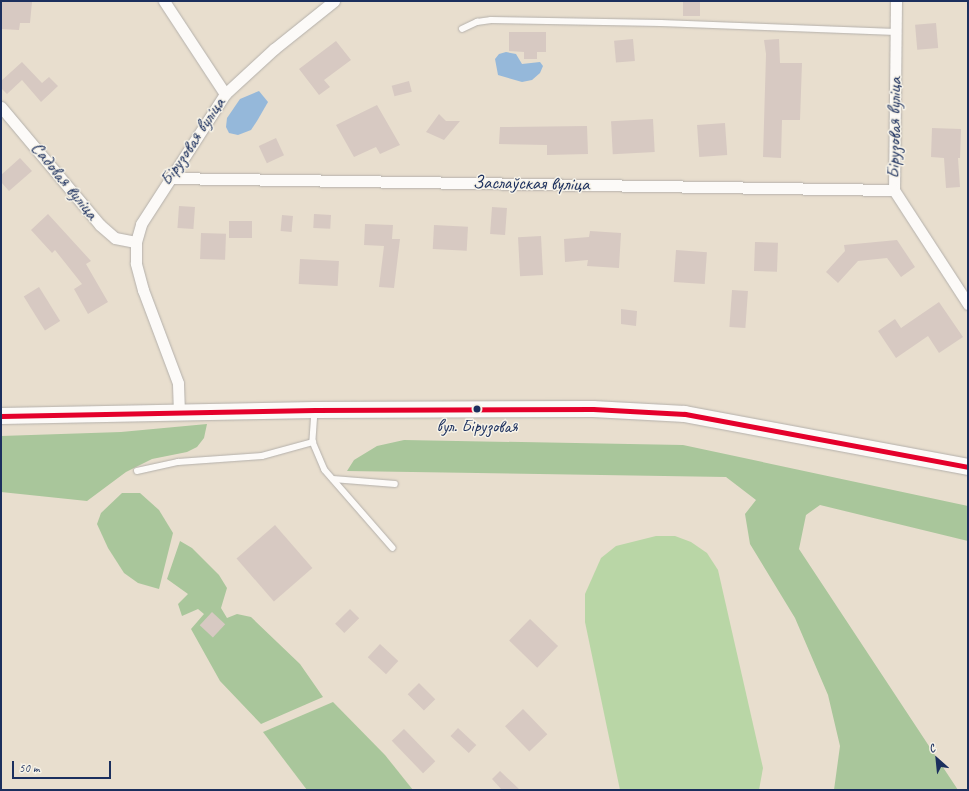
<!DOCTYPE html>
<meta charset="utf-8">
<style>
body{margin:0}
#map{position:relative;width:969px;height:791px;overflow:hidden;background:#e8dece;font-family:Caveat,sans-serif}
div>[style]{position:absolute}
.green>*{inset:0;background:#b9d6a6}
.forest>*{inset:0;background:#a9c69b}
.water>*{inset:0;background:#95b8da}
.building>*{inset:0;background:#d7c9c2;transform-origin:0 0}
.roads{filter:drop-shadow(0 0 1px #b4b0ab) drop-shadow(0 0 1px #b4b0ab)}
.service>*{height:5.5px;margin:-2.75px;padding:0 2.75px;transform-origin:2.75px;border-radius:2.75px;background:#fcfaf8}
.minor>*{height:11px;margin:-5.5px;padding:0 5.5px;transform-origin:5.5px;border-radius:5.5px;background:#fcfaf8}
.secondary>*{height:16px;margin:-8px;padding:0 8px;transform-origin:8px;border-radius:8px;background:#fcfaf8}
.bus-1>*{height:5px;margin:-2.5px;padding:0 2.5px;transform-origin:2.5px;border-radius:2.5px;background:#e4002b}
.dots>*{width:11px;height:11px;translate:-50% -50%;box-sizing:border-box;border:2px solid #f7f3e8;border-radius:50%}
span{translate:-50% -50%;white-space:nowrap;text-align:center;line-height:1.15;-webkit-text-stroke:3px #f7f3e8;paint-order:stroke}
.bus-label{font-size:18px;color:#1b2f5e}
.street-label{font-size:19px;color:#1b2f5e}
.frame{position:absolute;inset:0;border:2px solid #1b2f5e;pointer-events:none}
.north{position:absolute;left:917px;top:739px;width:40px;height:40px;-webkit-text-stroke:3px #f7f3e8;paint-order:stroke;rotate:333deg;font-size:11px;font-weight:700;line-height:16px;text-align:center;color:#1b2f5e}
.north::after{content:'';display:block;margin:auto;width:14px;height:18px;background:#1b2f5e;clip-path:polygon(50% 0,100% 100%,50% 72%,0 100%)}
.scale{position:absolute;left:12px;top:761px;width:99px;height:18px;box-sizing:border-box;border:2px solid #1b2f5e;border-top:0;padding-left:5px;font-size:12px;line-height:14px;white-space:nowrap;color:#1b2f5e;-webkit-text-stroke:3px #f7f3e8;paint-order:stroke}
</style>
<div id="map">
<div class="green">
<div style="clip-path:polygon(656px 536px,675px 536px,691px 542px,707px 553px,718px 570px,763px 768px,759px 790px,620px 790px,585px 622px,585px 594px,601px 558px,616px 546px)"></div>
</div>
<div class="forest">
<div style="clip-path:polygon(207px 424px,204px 438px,197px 447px,187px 452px,152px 459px,126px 472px,87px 501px,1px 492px,1px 436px,121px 432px)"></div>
<div style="clip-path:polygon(404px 440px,683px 445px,968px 506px,968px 541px,820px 505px,806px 515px,799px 549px,958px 790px,834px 790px,840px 746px,828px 695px,795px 618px,750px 544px,745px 514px,756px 500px,726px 477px,347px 471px,354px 460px,377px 446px)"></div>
<div style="clip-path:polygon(122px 493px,140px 493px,159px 510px,173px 533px,159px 589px,138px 583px,124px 573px,108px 548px,97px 524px,101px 513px)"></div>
<div style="clip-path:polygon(180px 541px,192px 548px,219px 575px,227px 588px,221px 608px,227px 618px,237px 614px,251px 617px,300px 664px,323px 697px,261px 724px,220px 681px,191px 629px,204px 614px,198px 609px,182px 616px,178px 604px,188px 594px,167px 579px)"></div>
<div style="clip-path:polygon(333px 702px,385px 755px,413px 790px,307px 790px,263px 732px)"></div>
</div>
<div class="water">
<div style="clip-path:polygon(506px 52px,516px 54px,522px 64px,540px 62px,543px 66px,540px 73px,532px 80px,522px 82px,498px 75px,495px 59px,499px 54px)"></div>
<div style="clip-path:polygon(259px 91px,268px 102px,257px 121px,251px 130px,238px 135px,229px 133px,226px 127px,227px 118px,240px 99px)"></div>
</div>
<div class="building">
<div style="clip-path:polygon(1px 1px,32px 2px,30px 23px,20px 23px,19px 30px,2px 29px)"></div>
<div style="left:683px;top:1px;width:17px;height:15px"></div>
<div style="left:936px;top:23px;width:25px;height:21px;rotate:85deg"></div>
<div style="clip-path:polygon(509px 32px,546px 32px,546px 52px,537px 52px,537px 59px,524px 59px,524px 52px,509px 51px)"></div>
<div style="left:633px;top:39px;width:22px;height:19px;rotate:85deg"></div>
<div style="clip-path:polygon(779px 39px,780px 63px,802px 63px,800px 120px,782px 120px,781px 158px,763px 157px,766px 54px,764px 40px)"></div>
<div style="clip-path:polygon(336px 41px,351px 60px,324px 80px,330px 87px,319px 95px,299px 69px)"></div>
<div style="clip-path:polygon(22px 62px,42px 83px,49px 77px,58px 86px,41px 102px,22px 80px,7px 94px,1px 88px,1px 81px)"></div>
<div style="left:409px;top:81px;width:11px;height:18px;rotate:75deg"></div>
<div style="clip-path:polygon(377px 105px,400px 145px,380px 154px,376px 147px,354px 157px,336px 125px)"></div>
<div style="clip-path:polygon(439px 114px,446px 121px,460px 121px,444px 140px,426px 132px)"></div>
<div style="left:653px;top:119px;width:33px;height:42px;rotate:87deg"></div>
<div style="left:725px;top:123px;width:32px;height:28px;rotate:86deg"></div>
<div style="clip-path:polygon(587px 126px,588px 154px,547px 155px,547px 145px,499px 144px,500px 127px)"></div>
<div style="clip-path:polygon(932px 128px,961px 129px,960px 158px,958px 158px,960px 187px,946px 188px,944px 158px,931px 157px)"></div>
<div style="left:276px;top:138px;width:19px;height:19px;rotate:65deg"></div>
<div style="clip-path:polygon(20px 158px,32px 171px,9px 191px,1px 182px,1px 175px)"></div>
<div style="left:179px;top:206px;width:16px;height:22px;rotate:4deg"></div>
<div style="left:492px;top:207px;width:15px;height:27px;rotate:4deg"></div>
<div style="clip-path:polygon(48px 214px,91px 261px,86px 264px,108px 302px,88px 314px,74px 289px,82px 284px,55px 250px,52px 253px,31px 230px)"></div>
<div style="left:314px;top:214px;width:17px;height:14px;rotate:3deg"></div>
<div style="left:282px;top:215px;width:11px;height:16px;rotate:5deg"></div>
<div style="left:252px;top:221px;width:17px;height:23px;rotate:90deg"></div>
<div style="clip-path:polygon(365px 224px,393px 225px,392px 239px,400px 239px,394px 288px,379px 287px,384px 246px,364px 245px)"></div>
<div style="left:434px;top:225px;width:34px;height:24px;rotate:3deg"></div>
<div style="clip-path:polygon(590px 231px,621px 233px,619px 268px,587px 266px,588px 260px,565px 262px,564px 239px,589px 237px)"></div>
<div style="left:201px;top:233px;width:25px;height:26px;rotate:2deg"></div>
<div style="left:541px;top:236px;width:39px;height:23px;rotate:87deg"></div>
<div style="clip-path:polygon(897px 240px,915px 267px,901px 277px,887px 258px,858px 261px,838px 283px,826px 272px,845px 251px,844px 245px)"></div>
<div style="left:755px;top:242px;width:23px;height:29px;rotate:2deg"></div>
<div style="left:676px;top:250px;width:31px;height:32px;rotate:4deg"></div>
<div style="left:300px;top:259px;width:39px;height:25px;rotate:3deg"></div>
<div style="left:39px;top:287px;width:40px;height:18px;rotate:58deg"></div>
<div style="left:732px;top:290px;width:16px;height:37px;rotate:4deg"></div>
<div style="clip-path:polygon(939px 302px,963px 337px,939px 353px,928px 336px,896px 358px,878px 331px,895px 319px,901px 328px)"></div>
<div style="clip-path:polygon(621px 309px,637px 311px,636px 326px,621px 324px)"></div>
<div style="left:275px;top:525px;width:57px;height:51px;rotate:49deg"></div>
<div style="left:350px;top:609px;width:13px;height:21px;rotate:45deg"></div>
<div style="left:212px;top:612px;width:18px;height:18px;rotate:43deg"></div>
<div style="left:530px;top:619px;width:39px;height:30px;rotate:44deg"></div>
<div style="left:380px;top:644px;width:25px;height:18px;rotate:43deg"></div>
<div style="left:419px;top:683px;width:23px;height:16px;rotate:45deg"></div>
<div style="left:523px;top:709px;width:35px;height:25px;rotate:46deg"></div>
<div style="left:458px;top:728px;width:25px;height:11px;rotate:43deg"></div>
<div style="left:404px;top:729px;width:45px;height:17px;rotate:46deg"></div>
<div style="clip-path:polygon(500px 771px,520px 790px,502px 790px,492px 779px)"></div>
</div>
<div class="roads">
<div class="service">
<div style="left:462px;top:29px;width:17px;rotate:-25deg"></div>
<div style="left:477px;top:22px;width:14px;rotate:-8deg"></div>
<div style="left:491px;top:20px;width:170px;rotate:1deg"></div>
<div style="left:661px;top:23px;width:235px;rotate:2.2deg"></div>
<div style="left:315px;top:411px;width:31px;rotate:94deg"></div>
<div style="left:313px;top:442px;width:30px;rotate:67deg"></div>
<div style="left:325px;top:470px;width:103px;rotate:48.9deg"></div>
<div style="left:137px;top:471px;width:42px;rotate:-12.4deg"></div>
<div style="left:178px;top:462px;width:84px;rotate:-4.1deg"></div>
<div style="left:262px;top:456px;width:53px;rotate:-15.4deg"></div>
<div style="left:333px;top:479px;width:62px;rotate:4.6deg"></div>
</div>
<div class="minor">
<div style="left:164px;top:1px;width:111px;rotate:56.7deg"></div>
<div style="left:896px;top:1px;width:189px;rotate:90.6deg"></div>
<div style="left:894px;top:190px;width:136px;rotate:57deg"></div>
<div style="left:1px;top:107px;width:154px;rotate:50deg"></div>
<div style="left:100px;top:225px;width:20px;rotate:41deg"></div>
<div style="left:115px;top:238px;width:21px;rotate:11deg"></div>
<div style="left:169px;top:178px;width:725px;rotate:0.95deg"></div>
<div style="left:179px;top:413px;width:30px;rotate:-92deg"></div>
<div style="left:178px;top:383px;width:99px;rotate:-110.6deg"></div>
<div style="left:143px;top:290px;width:28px;rotate:-105deg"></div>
<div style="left:136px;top:263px;width:21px;rotate:-90deg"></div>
<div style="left:136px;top:242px;width:19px;rotate:-74deg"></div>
<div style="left:141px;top:224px;width:155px;rotate:-57.1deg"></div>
<div style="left:225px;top:94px;width:67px;rotate:-42.6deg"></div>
<div style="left:274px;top:49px;width:77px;rotate:-38.7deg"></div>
</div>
<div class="secondary">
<div style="left:1px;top:416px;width:314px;rotate:-1.1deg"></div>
<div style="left:315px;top:410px;width:278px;rotate:-0.2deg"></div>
<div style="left:593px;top:409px;width:92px;rotate:3.1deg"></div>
<div style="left:685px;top:414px;width:288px;rotate:10.6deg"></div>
</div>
</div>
<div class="bus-1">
<div style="left:1px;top:416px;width:314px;rotate:-1.1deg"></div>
<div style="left:315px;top:410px;width:278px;rotate:-0.2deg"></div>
<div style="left:593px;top:409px;width:92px;rotate:3.1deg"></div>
<div style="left:685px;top:414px;width:288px;rotate:10.6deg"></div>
</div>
<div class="dots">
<div style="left:477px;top:409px;background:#1b2f5e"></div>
</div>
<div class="bus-label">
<span style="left:477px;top:426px">вул. Бірузовая</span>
</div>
<div class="street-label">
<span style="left:895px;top:128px;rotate:-89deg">Бірузовая вуліца</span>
<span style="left:193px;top:142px;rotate:-56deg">Бірузовая вуліца</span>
<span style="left:64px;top:181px;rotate:51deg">Садовая вуліца</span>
<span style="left:531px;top:184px;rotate:1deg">Заслаўская вуліца</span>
</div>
<div class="frame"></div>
<div class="north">С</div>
<div class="scale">50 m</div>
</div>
